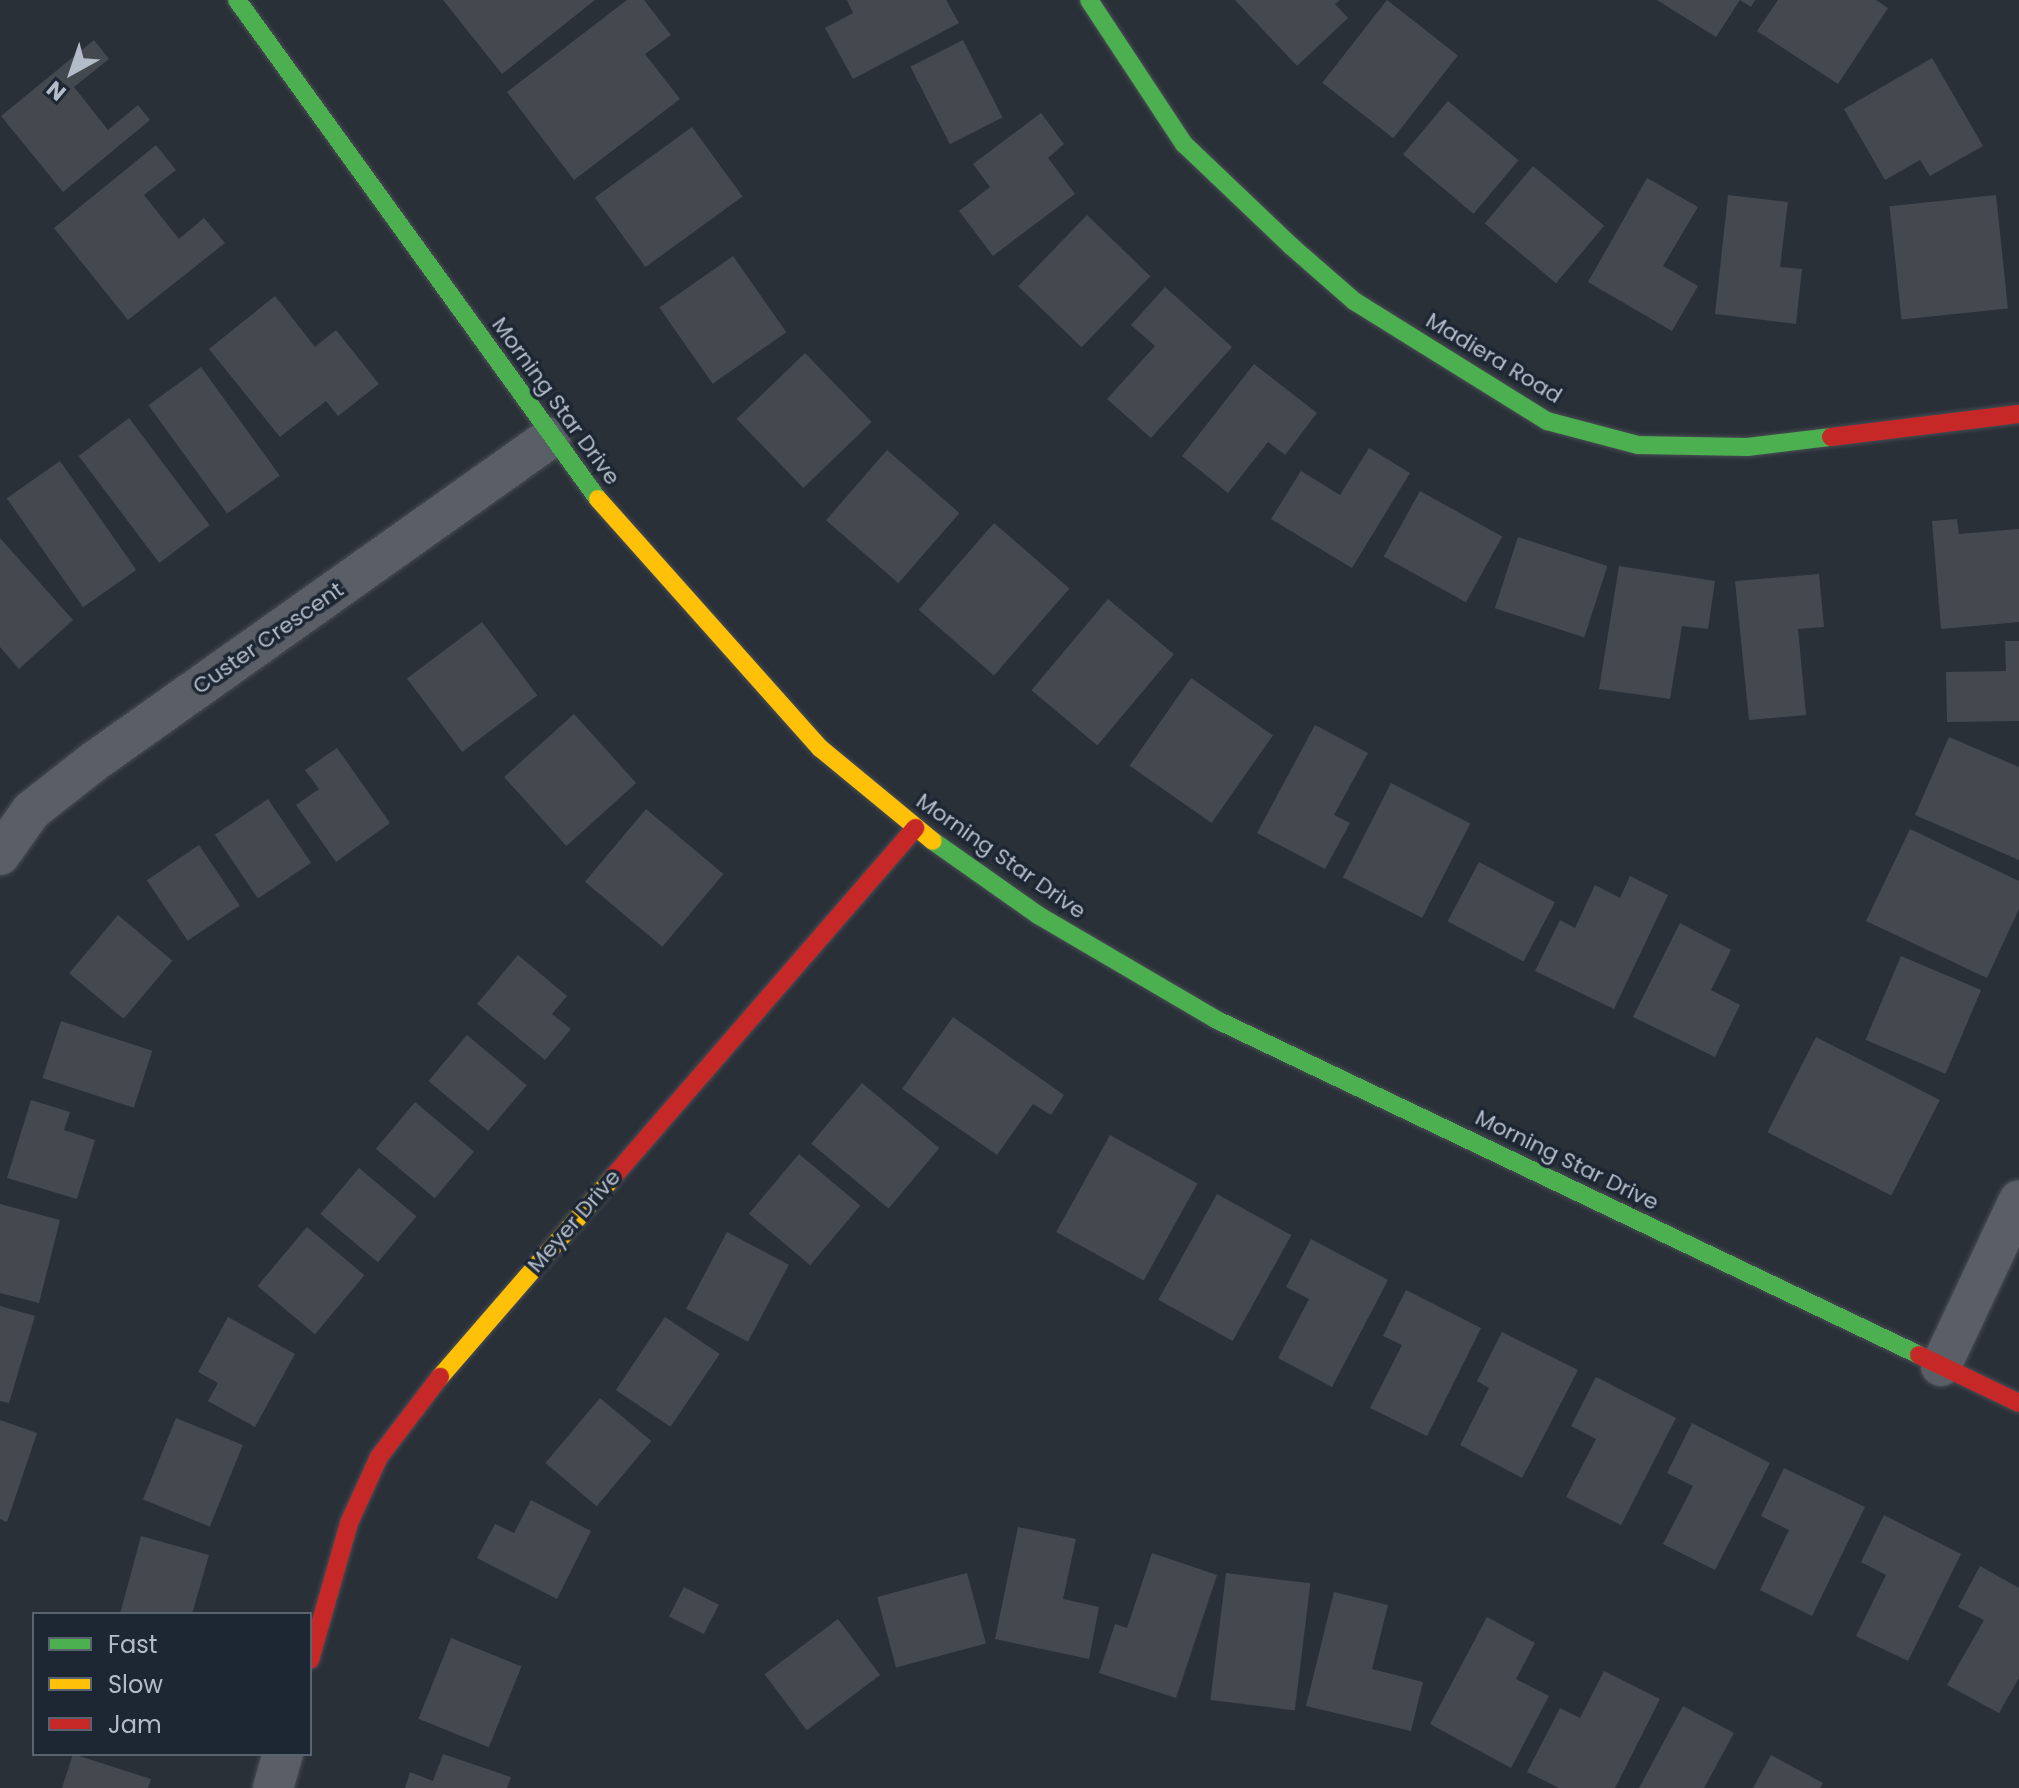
<!DOCTYPE html>
<style>
body{margin:0}
#map{position:relative;width:2019px;height:1788px;overflow:hidden;background:#2a3038;font-family:Poppins,sans-serif}
div>[style]{position:absolute}
.building>*{inset:0;background:#444950;transform-origin:0 0}
.roads{filter:drop-shadow(0 0 2px #484c53) drop-shadow(0 0 2px #484c53)}
.street>*{height:40px;margin:-20px;padding:0 20px;transform-origin:20px;border-radius:20px;background:#5a5e66}
.fast>*{height:18px;margin:-9px;padding:0 9px;transform-origin:9px;border-radius:9px;background:#4caf50}
.slow>*{height:18px;margin:-9px;padding:0 9px;transform-origin:9px;border-radius:9px;background:#ffc107}
.jam>*{height:18px;margin:-9px;padding:0 9px;transform-origin:9px;border-radius:9px;background:#c62828}
span{translate:-50% -50%;white-space:nowrap;text-align:center;line-height:1.15;-webkit-text-stroke:7px #1d2633;paint-order:stroke}
.street-label{font-size:22px;color:#b4bcc9}
.legend{position:absolute;left:32px;top:1612px;width:280px;height:144px;box-sizing:border-box;background:#1d2633;border:2px solid #59626f;margin:0;padding:10px 14px;list-style:none;font-size:24px;color:#b4bcc9}
.legend li{display:flex;align-items:center;gap:16px;height:40px}
.legend b{width:40px;border:2px solid #59626f}
.north{position:absolute;left:32px;top:32px;width:80px;height:80px;-webkit-text-stroke:6px #1d2633;paint-order:stroke;rotate:220deg;font-size:22px;font-weight:700;line-height:32px;text-align:center;color:#b4bcc9}
.north::after{content:'';display:block;margin:auto;width:28px;height:36px;background:#b4bcc9;clip-path:polygon(50% 0,100% 100%,50% 72%,0 100%)}
</style>
<div id="map">
<div class="building">
<div style="clip-path:polygon(443px 0,595px 0,502px 74px)"></div>
<div style="clip-path:polygon(627px 0,644px 0,671px 35px,645px 54px,680px 99px,574px 180px,507px 92px)"></div>
<div style="clip-path:polygon(847px 0,946px 0,959px 23px,853px 79px,825px 28px,853px 13px)"></div>
<div style="clip-path:polygon(1235px 0,1340px 0,1335px 4px,1348px 18px,1297px 66px)"></div>
<div style="left:1387px;top:0;width:90px;height:105px;rotate:38deg"></div>
<div style="clip-path:polygon(1657px 0,1755px 0,1751px 7px,1740px 0,1716px 37px)"></div>
<div style="clip-path:polygon(1778px 0,1876px 0,1888px 8px,1838px 84px,1757px 31px)"></div>
<div style="clip-path:polygon(94px 40px,109px 59px,74px 87px,108px 130px,138px 105px,150px 120px,63px 192px,1px 116px)"></div>
<div style="left:963px;top:40px;width:87px;height:59px;rotate:63deg"></div>
<div style="clip-path:polygon(1932px 58px,1983px 146px,1930px 176px,1920px 160px,1885px 180px,1844px 109px)"></div>
<div style="left:1448px;top:101px;width:92px;height:70px;rotate:40deg"></div>
<div style="clip-path:polygon(1041px 113px,1064px 144px,1048px 158px,1075px 194px,993px 256px,959px 211px,990px 187px,973px 164px)"></div>
<div style="left:692px;top:127px;width:86px;height:120px;rotate:54deg"></div>
<div style="clip-path:polygon(156px 145px,176px 170px,144px 195px,179px 239px,204px 218px,225px 243px,128px 320px,54px 228px)"></div>
<div style="left:1533px;top:166px;width:93px;height:75px;rotate:40deg"></div>
<div style="clip-path:polygon(1647px 178px,1698px 207px,1663px 266px,1698px 286px,1672px 331px,1588px 282px)"></div>
<div style="clip-path:polygon(1728px 195px,1788px 202px,1780px 267px,1802px 269px,1796px 324px,1715px 314px)"></div>
<div style="left:1996px;top:195px;width:114px;height:107px;rotate:84deg"></div>
<div style="left:1087px;top:215px;width:88px;height:99px;rotate:44deg"></div>
<div style="left:733px;top:256px;width:93px;height:90px;rotate:55deg"></div>
<div style="clip-path:polygon(1165px 287px,1232px 347px,1151px 438px,1107px 399px,1155px 346px,1131px 325px)"></div>
<div style="clip-path:polygon(275px 296px,315px 347px,336px 330px,379px 384px,338px 416px,326px 401px,280px 437px,209px 349px)"></div>
<div style="left:805px;top:353px;width:96px;height:95px;rotate:46deg"></div>
<div style="clip-path:polygon(1254px 364px,1317px 413px,1285px 455px,1268px 442px,1228px 493px,1182px 456px)"></div>
<div style="left:201px;top:367px;width:134px;height:65px;rotate:54deg"></div>
<div style="left:129px;top:418px;width:134px;height:63px;rotate:53deg"></div>
<div style="clip-path:polygon(1369px 448px,1410px 473px,1352px 568px,1271px 519px,1301px 471px,1340px 495px)"></div>
<div style="left:887px;top:450px;width:96px;height:93px;rotate:41deg"></div>
<div style="left:60px;top:461px;width:133px;height:65px;rotate:55deg"></div>
<div style="left:1420px;top:491px;width:94px;height:75px;rotate:29deg"></div>
<div style="clip-path:polygon(1957px 519px,1959px 534px,2019px 529px,2019px 622px,1941px 629px,1932px 521px)"></div>
<div style="left:994px;top:523px;width:100px;height:115px;rotate:41deg"></div>
<div style="left:1518px;top:537px;width:94px;height:75px;rotate:18deg"></div>
<div style="clip-path:polygon(0 538px,73px 620px,19px 669px,0 647px)"></div>
<div style="clip-path:polygon(1619px 566px,1715px 581px,1708px 629px,1682px 626px,1670px 699px,1599px 689px)"></div>
<div style="clip-path:polygon(1819px 574px,1824px 627px,1798px 629px,1806px 715px,1749px 720px,1735px 581px)"></div>
<div style="left:1108px;top:599px;width:86px;height:119px;rotate:40deg"></div>
<div style="left:482px;top:622px;width:92px;height:94px;rotate:53deg"></div>
<div style="clip-path:polygon(2005px 641px,2019px 641px,2019px 721px,1947px 722px,1946px 672px,2006px 671px)"></div>
<div style="left:1191px;top:678px;width:100px;height:107px;rotate:35deg"></div>
<div style="left:574px;top:714px;width:93px;height:94px;rotate:48deg"></div>
<div style="clip-path:polygon(1315px 725px,1368px 753px,1334px 815px,1350px 823px,1325px 869px,1257px 833px)"></div>
<div style="clip-path:polygon(1949px 737px,2019px 767px,2019px 860px,1915px 815px)"></div>
<div style="clip-path:polygon(337px 748px,390px 823px,336px 862px,296px 805px,319px 789px,305px 770px)"></div>
<div style="left:1391px;top:783px;width:89px;height:106px;rotate:27deg"></div>
<div style="left:268px;top:799px;width:77px;height:64px;rotate:56deg"></div>
<div style="left:646px;top:809px;width:101px;height:95px;rotate:40deg"></div>
<div style="clip-path:polygon(1910px 829px,2019px 881px,2019px 909px,1987px 978px,1866px 921px)"></div>
<div style="left:199px;top:845px;width:73px;height:63px;rotate:56deg"></div>
<div style="left:1479px;top:862px;width:86px;height:67px;rotate:28deg"></div>
<div style="clip-path:polygon(1630px 876px,1668px 895px,1614px 1009px,1535px 971px,1560px 920px,1575px 928px,1595px 885px,1620px 898px)"></div>
<div style="left:118px;top:915px;width:71px;height:76px;rotate:40deg"></div>
<div style="clip-path:polygon(1680px 923px,1731px 950px,1711px 990px,1740px 1005px,1715px 1057px,1633px 1017px)"></div>
<div style="clip-path:polygon(518px 955px,567px 996px,552px 1014px,571px 1029px,545px 1060px,477px 1004px)"></div>
<div style="left:1901px;top:956px;width:87px;height:91px;rotate:23deg"></div>
<div style="clip-path:polygon(953px 1017px,1064px 1095px,1051px 1115px,1033px 1104px,997px 1155px,902px 1089px)"></div>
<div style="left:61px;top:1021px;width:96px;height:60px;rotate:18deg"></div>
<div style="left:467px;top:1035px;width:78px;height:60px;rotate:40deg"></div>
<div style="left:1816px;top:1037px;width:139px;height:107px;rotate:27deg"></div>
<div style="left:862px;top:1083px;width:101px;height:79px;rotate:40deg"></div>
<div style="clip-path:polygon(31px 1100px,70px 1112px,64px 1130px,95px 1140px,77px 1199px,7px 1178px)"></div>
<div style="left:415px;top:1102px;width:77px;height:61px;rotate:40deg"></div>
<div style="left:1110px;top:1135px;width:100px;height:111px;rotate:29deg"></div>
<div style="left:799px;top:1154px;width:80px;height:78px;rotate:40deg"></div>
<div style="left:359px;top:1168px;width:75px;height:60px;rotate:40deg"></div>
<div style="left:1217px;top:1194px;width:85px;height:121px;rotate:29deg"></div>
<div style="clip-path:polygon(0 1204px,60px 1220px,39px 1303px,0 1293px)"></div>
<div style="left:307px;top:1227px;width:75px;height:77px;rotate:40deg"></div>
<div style="left:727px;top:1232px;width:70px;height:87px;rotate:28deg"></div>
<div style="clip-path:polygon(1311px 1239px,1388px 1280px,1332px 1387px,1278px 1358px,1309px 1299px,1286px 1287px)"></div>
<div style="clip-path:polygon(1406px 1290px,1481px 1328px,1427px 1436px,1370px 1408px,1402px 1345px,1383px 1336px)"></div>
<div style="clip-path:polygon(0 1306px,35px 1316px,9px 1403px,0 1401px)"></div>
<div style="clip-path:polygon(228px 1317px,295px 1354px,255px 1427px,208px 1401px,218px 1383px,198px 1372px)"></div>
<div style="left:665px;top:1317px;width:66px;height:88px;rotate:34deg"></div>
<div style="clip-path:polygon(1502px 1332px,1578px 1370px,1522px 1478px,1460px 1445px,1489px 1388px,1477px 1381px)"></div>
<div style="clip-path:polygon(1596px 1377px,1676px 1418px,1621px 1525px,1566px 1497px,1596px 1439px,1571px 1426px)"></div>
<div style="left:600px;top:1398px;width:67px;height:85px;rotate:40deg"></div>
<div style="left:176px;top:1418px;width:72px;height:88px;rotate:22deg"></div>
<div style="clip-path:polygon(0 1420px,37px 1433px,7px 1522px,0 1519px)"></div>
<div style="clip-path:polygon(1692px 1423px,1770px 1463px,1715px 1570px,1663px 1544px,1693px 1486px,1667px 1473px)"></div>
<div style="clip-path:polygon(1784px 1468px,1865px 1507px,1812px 1616px,1760px 1590px,1789px 1530px,1761px 1516px)"></div>
<div style="clip-path:polygon(531px 1500px,591px 1531px,557px 1599px,477px 1558px,495px 1524px,514px 1533px)"></div>
<div style="clip-path:polygon(1884px 1515px,1961px 1554px,1908px 1661px,1856px 1636px,1886px 1575px,1861px 1562px)"></div>
<div style="clip-path:polygon(1018px 1527px,1076px 1539px,1063px 1599px,1099px 1607px,1089px 1659px,995px 1639px)"></div>
<div style="clip-path:polygon(141px 1536px,209px 1555px,192px 1614px,120px 1614px)"></div>
<div style="clip-path:polygon(1152px 1553px,1217px 1575px,1176px 1698px,1099px 1673px,1115px 1624px,1127px 1628px)"></div>
<div style="clip-path:polygon(1980px 1566px,2019px 1588px,2019px 1678px,1999px 1713px,1947px 1685px,1984px 1620px,1958px 1607px)"></div>
<div style="left:967px;top:1573px;width:73px;height:93px;rotate:75deg"></div>
<div style="left:1226px;top:1573px;width:85px;height:128px;rotate:7deg"></div>
<div style="left:684px;top:1587px;width:39px;height:33px;rotate:27deg"></div>
<div style="clip-path:polygon(1334px 1592px,1388px 1605px,1372px 1669px,1423px 1682px,1411px 1731px,1306px 1706px)"></div>
<div style="clip-path:polygon(1487px 1617px,1535px 1643px,1516px 1679px,1549px 1696px,1511px 1768px,1430px 1724px)"></div>
<div style="left:838px;top:1619px;width:70px;height:92px;rotate:53deg"></div>
<div style="left:451px;top:1638px;width:76px;height:87px;rotate:22deg"></div>
<div style="clip-path:polygon(1604px 1671px,1660px 1699px,1615px 1788px,1559px 1788px,1527px 1772px,1560px 1708px,1580px 1718px)"></div>
<div style="clip-path:polygon(1683px 1706px,1734px 1733px,1704px 1788px,1639px 1788px)"></div>
<div style="clip-path:polygon(73px 1754px,151px 1779px,148px 1788px,62px 1788px)"></div>
<div style="clip-path:polygon(443px 1754px,511px 1777px,507px 1788px,405px 1788px,410px 1772px,433px 1781px)"></div>
<div style="clip-path:polygon(1771px 1755px,1823px 1783px,1820px 1788px,1753px 1788px)"></div>
</div>
<div class="roads">
<div class="street">
<div style="left:0;top:855px;width:54px;rotate:-54.8deg"></div>
<div style="left:31px;top:811px;width:78px;rotate:-38.2deg"></div>
<div style="left:92px;top:763px;width:562px;rotate:-35.36deg"></div>
<div style="left:1941px;top:1366px;width:183px;rotate:-64.8deg"></div>
<div style="left:273px;top:1788px;width:35px;rotate:-74deg"></div>
</div>
<div class="fast">
<div style="left:237px;top:0;width:616px;rotate:54.12deg"></div>
<div style="left:1089px;top:0;width:173px;rotate:56.6deg"></div>
<div style="left:1184px;top:144px;width:148px;rotate:43.6deg"></div>
<div style="left:1291px;top:246px;width:84px;rotate:41.1deg"></div>
<div style="left:1354px;top:301px;width:227px;rotate:31.9deg"></div>
<div style="left:1547px;top:421px;width:94px;rotate:14.8deg"></div>
<div style="left:1638px;top:445px;width:109px;rotate:1.1deg"></div>
<div style="left:1747px;top:447px;width:85px;rotate:-6.8deg"></div>
<div style="left:933px;top:841px;width:128px;rotate:35.2deg"></div>
<div style="left:1038px;top:915px;width:205px;rotate:30.4deg"></div>
<div style="left:1215px;top:1019px;width:780px;rotate:25.51deg"></div>
</div>
<div class="slow">
<div style="left:598px;top:499px;width:334px;rotate:48.3deg"></div>
<div style="left:820px;top:748px;width:146px;rotate:39.5deg"></div>
<div style="left:440px;top:1377px;width:264px;rotate:-49.1deg"></div>
</div>
<div class="jam">
<div style="left:1831px;top:437px;width:189px;rotate:-7deg"></div>
<div style="left:613px;top:1177px;width:462px;rotate:-49.1deg"></div>
<div style="left:1919px;top:1355px;width:111px;rotate:25.6deg"></div>
<div style="left:310px;top:1660px;width:142px;rotate:-74.1deg"></div>
<div style="left:349px;top:1523px;width:72px;rotate:-65.6deg"></div>
<div style="left:379px;top:1457px;width:101px;rotate:-52.7deg"></div>
</div>
</div>
<div class="street-label">
<span style="left:1494px;top:358px;rotate:31deg">Madiera Road</span>
<span style="left:556px;top:401px;rotate:54deg">Morning Star Drive</span>
<span style="left:268px;top:638px;rotate:-35deg">Custer Crescent</span>
<span style="left:1001px;top:856px;rotate:35deg">Morning Star Drive</span>
<span style="left:1567px;top:1160px;rotate:26deg">Morning Star Drive</span>
<span style="left:574px;top:1221px;rotate:-49deg">Meyer Drive</span>
</div>
<ul class="legend">
<li><b style="height:10px;background:#4caf50"></b>Fast</li>
<li><b style="height:10px;background:#ffc107"></b>Slow</li>
<li><b style="height:10px;background:#c62828"></b>Jam</li>
</ul>
<div class="north">N</div>
</div>
